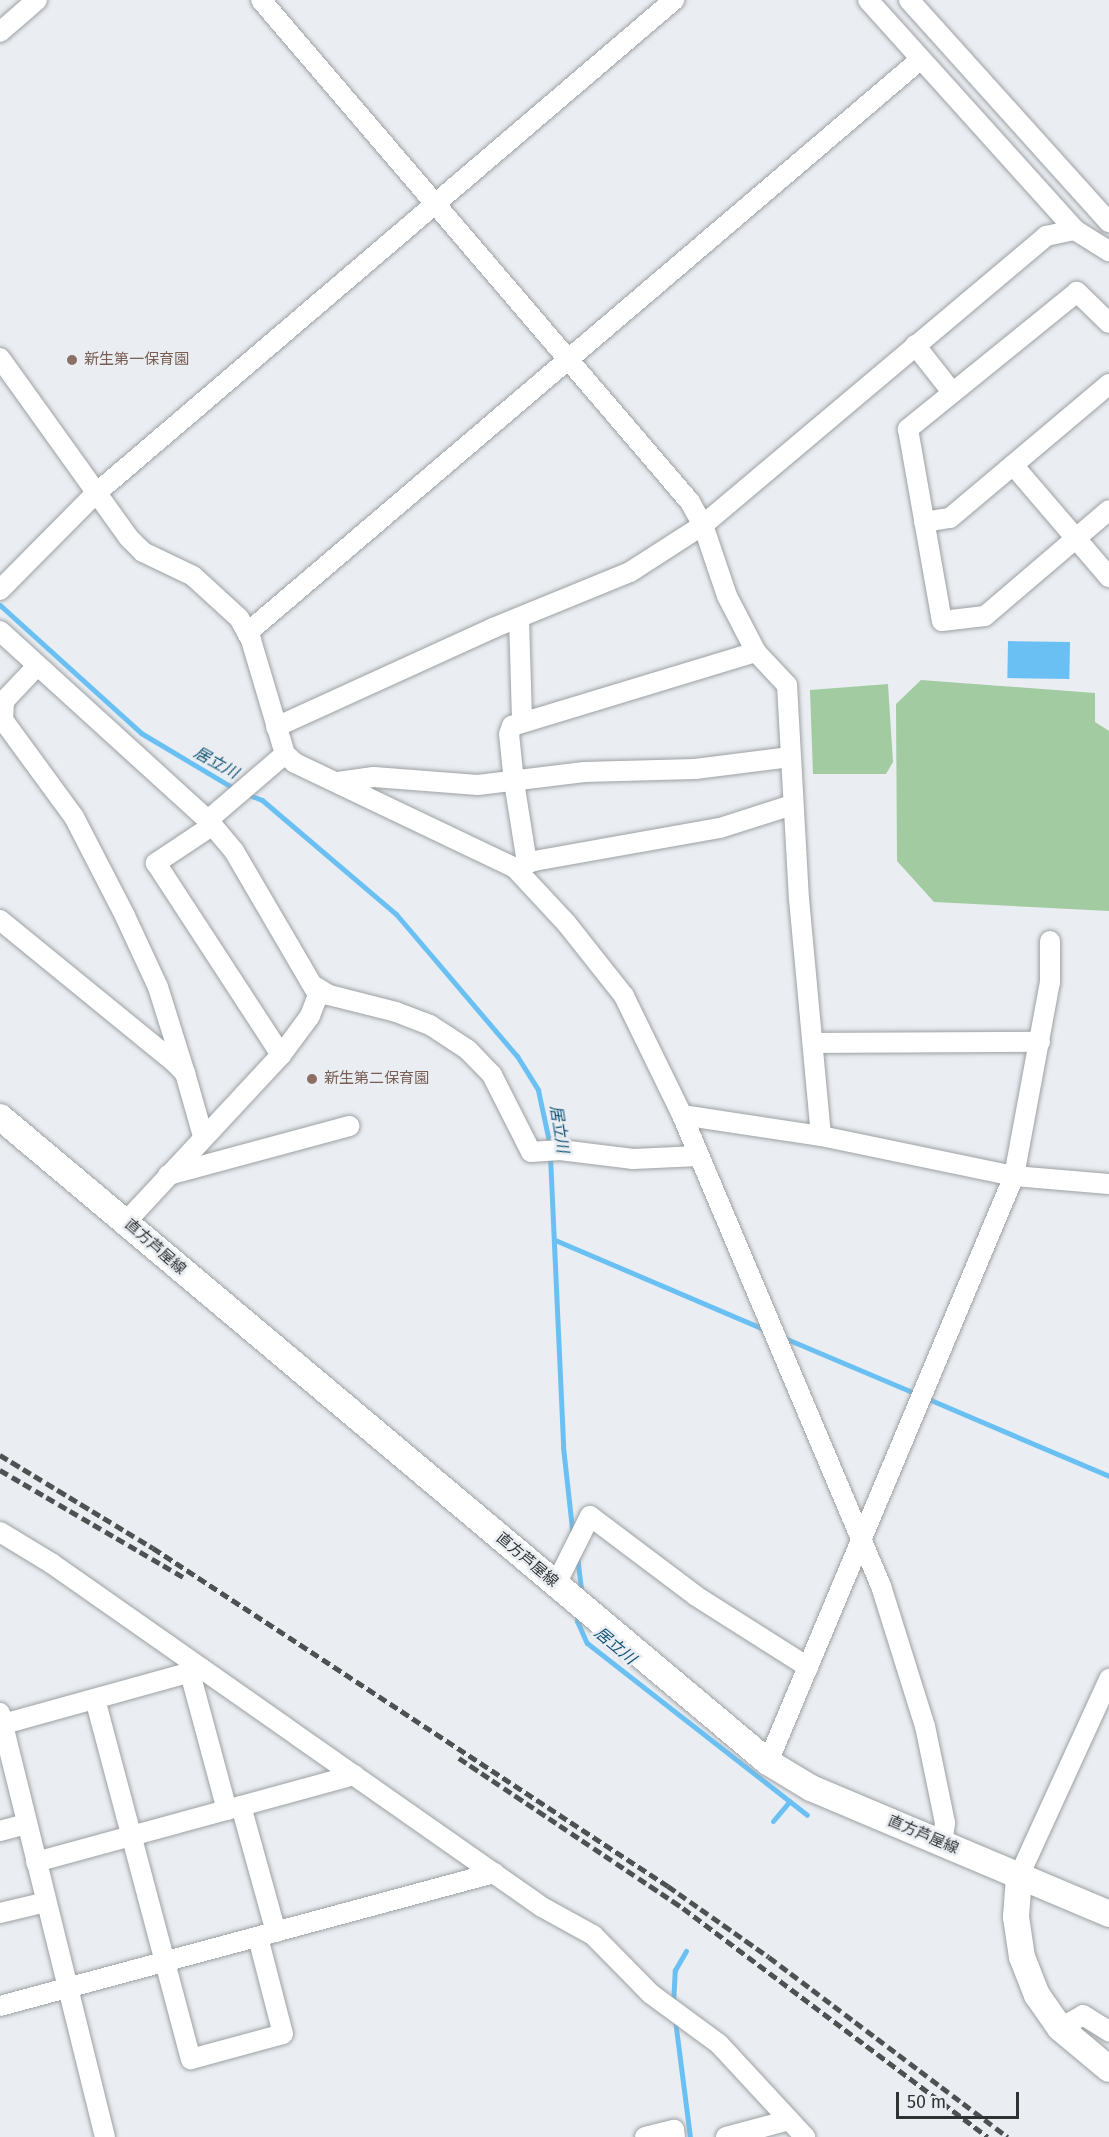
<!DOCTYPE html>
<meta charset="utf-8">
<style>
body{margin:0}
#map{position:relative;width:1109px;height:2137px;overflow:hidden;background:#eaeef2;font-family:"Fira Sans","Noto Sans JP",sans-serif}
div>[style]{position:absolute}
.green>*{inset:0;background:#a2cba2}
.water>*{inset:0;background:#6bc0f3;transform-origin:0 0}
.stream>*{height:5px;margin:-2.5px;padding:0 2.5px;transform-origin:2.5px;border-radius:2.5px;background:#6bc0f3}
.roads{filter:drop-shadow(0 0 2px #9da0a3) drop-shadow(0 0 2px #9da0a3)}
.minor>*{height:20px;margin:-10px;padding:0 10px;transform-origin:10px;border-radius:10px;background:#fff}
.major>*{height:26px;margin:-13px;padding:0 13px;transform-origin:13px;border-radius:13px;background:#fff}
.rail>*{height:4.5px;margin-top:-2.25px;transform-origin:0;background:repeating-linear-gradient(90deg,#4e5052 0 9px,transparent 0 13.5px)}
.dots>*{width:16px;height:16px;translate:-50% -50%;box-sizing:border-box;border:3px solid #eaeef2;border-radius:50%}
span{translate:-50% -50%;white-space:nowrap;text-align:center;line-height:1.15;-webkit-text-stroke:5px #eaeef2;paint-order:stroke}
.education-label{font-size:15px;color:#785e54}
.left{translate:0 -50%;text-align:left}
.street-label{font-size:15px;color:#303133}
.water-label{font-size:16px;color:#0d5173;font-style:italic}
.scale{position:absolute;left:896px;top:2092px;width:123px;height:27px;box-sizing:border-box;border:3px solid #303133;border-top:0;padding-left:8px;font-size:18px;line-height:21px;white-space:nowrap;color:#303133;-webkit-text-stroke:4px #eaeef2;paint-order:stroke}
</style>
<div id="map">
<div class="green">
<div style="clip-path:polygon(921px 680px,1095px 693px,1095px 722px,1109px 731px,1109px 911px,934px 902px,897px 861px,896px 704px)"></div>
<div style="clip-path:polygon(888px 684px,893px 762px,886px 774px,813px 774px,810px 690px)"></div>
</div>
<div class="water">
<div style="left:1008px;top:641px;width:62px;height:37px;rotate:1deg"></div>
</div>
<div class="stream">
<div style="left:0;top:605px;width:190px;rotate:42.2deg"></div>
<div style="left:141px;top:733px;width:109px;rotate:30.8deg"></div>
<div style="left:247px;top:794px;width:16px;rotate:22deg"></div>
<div style="left:262px;top:800px;width:176px;rotate:40.4deg"></div>
<div style="left:396px;top:914px;width:187px;rotate:49.6deg"></div>
<div style="left:517px;top:1056px;width:40px;rotate:58deg"></div>
<div style="left:538px;top:1090px;width:57px;rotate:77.9deg"></div>
<div style="left:550px;top:1156px;width:291px;rotate:87.4deg"></div>
<div style="left:563px;top:1447px;width:92px;rotate:83.7deg"></div>
<div style="left:555px;top:1240px;width:232px;rotate:23.1deg"></div>
<div style="left:782px;top:1337px;width:147px;rotate:22.9deg"></div>
<div style="left:926px;top:1398px;width:199px;rotate:23.1deg"></div>
<div style="left:577px;top:1556px;width:41px;rotate:83deg"></div>
<div style="left:579px;top:1612px;width:9px;rotate:103deg"></div>
<div style="left:577px;top:1621px;width:24px;rotate:66deg"></div>
<div style="left:587px;top:1643px;width:279px;rotate:38deg"></div>
<div style="left:773px;top:1821px;width:26px;rotate:-50deg"></div>
<div style="left:673px;top:2004px;width:34px;rotate:-87deg"></div>
<div style="left:675px;top:1970px;width:22px;rotate:-60deg"></div>
<div style="left:675px;top:2020px;width:118px;rotate:82.7deg"></div>
</div>
<div class="roads">
<div class="minor">
<div style="left:261px;top:0;width:660px;rotate:49.48deg"></div>
<div style="left:690px;top:502px;width:26px;rotate:61deg"></div>
<div style="left:703px;top:525px;width:75px;rotate:71.3deg"></div>
<div style="left:727px;top:596px;width:63px;rotate:62.6deg"></div>
<div style="left:756px;top:652px;width:45px;rotate:46.8deg"></div>
<div style="left:787px;top:685px;width:214px;rotate:86.8deg"></div>
<div style="left:799px;top:899px;width:238px;rotate:84.7deg"></div>
<div style="left:868px;top:0;width:309px;rotate:48deg"></div>
<div style="left:1075px;top:230px;width:40px;rotate:32deg"></div>
<div style="left:909px;top:0;width:299px;rotate:48deg"></div>
<div style="left:0;top:32px;width:49px;rotate:-40.9deg"></div>
<div style="left:1109px;top:323px;width:45px;rotate:-135.9deg"></div>
<div style="left:1077px;top:292px;width:218px;rotate:141deg"></div>
<div style="left:908px;top:429px;width:195px;rotate:80deg"></div>
<div style="left:942px;top:621px;width:43px;rotate:-6.6deg"></div>
<div style="left:985px;top:616px;width:163px;rotate:-40.5deg"></div>
<div style="left:915px;top:345px;width:60px;rotate:51.8deg"></div>
<div style="left:0;top:358px;width:221px;rotate:54.4deg"></div>
<div style="left:129px;top:538px;width:20px;rotate:45deg"></div>
<div style="left:143px;top:552px;width:55px;rotate:25.6deg"></div>
<div style="left:193px;top:576px;width:62px;rotate:42.4deg"></div>
<div style="left:239px;top:618px;width:25px;rotate:61deg"></div>
<div style="left:251px;top:640px;width:119px;rotate:73.4deg"></div>
<div style="left:285px;top:754px;width:13px;rotate:42deg"></div>
<div style="left:295px;top:763px;width:244px;rotate:25.5deg"></div>
<div style="left:515px;top:868px;width:76px;rotate:47.1deg"></div>
<div style="left:567px;top:924px;width:92px;rotate:51.6deg"></div>
<div style="left:624px;top:996px;width:132px;rotate:64deg"></div>
<div style="left:682px;top:1115px;width:511px;rotate:67.1deg"></div>
<div style="left:881px;top:1586px;width:147px;rotate:72.6deg"></div>
<div style="left:925px;top:1726px;width:99px;rotate:78.3deg"></div>
<div style="left:945px;top:1823px;width:21px;rotate:98deg"></div>
<div style="left:1013px;top:465px;width:148px;rotate:49.4deg"></div>
<div style="left:924px;top:522px;width:26px;rotate:-9deg"></div>
<div style="left:950px;top:518px;width:208px;rotate:-40.1deg"></div>
<div style="left:0;top:590px;width:134px;rotate:-45.3deg"></div>
<div style="left:94px;top:495px;width:763px;rotate:-40.48deg"></div>
<div style="left:519px;top:618px;width:103px;rotate:88.3deg"></div>
<div style="left:0;top:631px;width:281px;rotate:42.3deg"></div>
<div style="left:208px;top:820px;width:40px;rotate:50deg"></div>
<div style="left:234px;top:851px;width:167px;rotate:59.7deg"></div>
<div style="left:318px;top:995px;width:22px;rotate:111deg"></div>
<div style="left:310px;top:1016px;width:49px;rotate:126.6deg"></div>
<div style="left:281px;top:1055px;width:228px;rotate:132.9deg"></div>
<div style="left:247px;top:633px;width:885px;rotate:-40.42deg"></div>
<div style="left:37px;top:666px;width:48px;rotate:133.3deg"></div>
<div style="left:4px;top:701px;width:19px;rotate:93deg"></div>
<div style="left:3px;top:720px;width:120px;rotate:53.8deg"></div>
<div style="left:74px;top:817px;width:111px;rotate:62.7deg"></div>
<div style="left:125px;top:916px;width:78px;rotate:65.1deg"></div>
<div style="left:158px;top:987px;width:90px;rotate:72.6deg"></div>
<div style="left:276px;top:727px;width:239px;rotate:-24.5deg"></div>
<div style="left:493px;top:628px;width:148px;rotate:-22.2deg"></div>
<div style="left:630px;top:572px;width:87px;rotate:-32.8deg"></div>
<div style="left:703px;top:525px;width:449px;rotate:-40.1deg"></div>
<div style="left:1046px;top:236px;width:30px;rotate:-12deg"></div>
<div style="left:338px;top:782px;width:36px;rotate:-8deg"></div>
<div style="left:374px;top:777px;width:104px;rotate:4.4deg"></div>
<div style="left:478px;top:785px;width:107px;rotate:-7deg"></div>
<div style="left:584px;top:772px;width:111px;rotate:-1.5deg"></div>
<div style="left:695px;top:769px;width:96px;rotate:-7.2deg"></div>
<div style="left:208px;top:820px;width:101px;rotate:-40.6deg"></div>
<div style="left:213px;top:825px;width:69px;rotate:146.3deg"></div>
<div style="left:156px;top:863px;width:229px;rotate:56.9deg"></div>
<div style="left:527px;top:863px;width:82px;rotate:-99.1deg"></div>
<div style="left:514px;top:782px;width:48px;rotate:-95.9deg"></div>
<div style="left:509px;top:734px;width:9px;rotate:-69deg"></div>
<div style="left:512px;top:726px;width:255px;rotate:-16.9deg"></div>
<div style="left:515px;top:868px;width:20px;rotate:-20deg"></div>
<div style="left:534px;top:861px;width:189px;rotate:-10.1deg"></div>
<div style="left:720px;top:828px;width:76px;rotate:-17.7deg"></div>
<div style="left:0;top:920px;width:225px;rotate:39.2deg"></div>
<div style="left:174px;top:1062px;width:16px;rotate:45deg"></div>
<div style="left:185px;top:1073px;width:66px;rotate:74.1deg"></div>
<div style="left:316px;top:987px;width:15px;rotate:32deg"></div>
<div style="left:329px;top:995px;width:69px;rotate:14.2deg"></div>
<div style="left:396px;top:1012px;width:36px;rotate:21deg"></div>
<div style="left:430px;top:1025px;width:45px;rotate:33.3deg"></div>
<div style="left:468px;top:1050px;width:35px;rotate:46deg"></div>
<div style="left:492px;top:1075px;width:86px;rotate:63.1deg"></div>
<div style="left:531px;top:1152px;width:29px;rotate:-4deg"></div>
<div style="left:560px;top:1150px;width:74px;rotate:7deg"></div>
<div style="left:633px;top:1159px;width:66px;rotate:-2.6deg"></div>
<div style="left:814px;top:1043px;width:226px;rotate:-0.3deg"></div>
<div style="left:682px;top:1115px;width:141px;rotate:8.6deg"></div>
<div style="left:821px;top:1136px;width:197px;rotate:11.7deg"></div>
<div style="left:1014px;top:1176px;width:95px;rotate:4.8deg"></div>
<div style="left:168px;top:1175px;width:188px;rotate:-15.1deg"></div>
<div style="left:0;top:1532px;width:60px;rotate:31.3deg"></div>
<div style="left:51px;top:1563px;width:600px;rotate:35.02deg"></div>
<div style="left:542px;top:1907px;width:58px;rotate:28.8deg"></div>
<div style="left:593px;top:1935px;width:83px;rotate:45.5deg"></div>
<div style="left:651px;top:1994px;width:84px;rotate:36.3deg"></div>
<div style="left:719px;top:2044px;width:127px;rotate:47.2deg"></div>
<div style="left:556px;top:1584px;width:76px;rotate:-63.4deg"></div>
<div style="left:590px;top:1516px;width:133px;rotate:37deg"></div>
<div style="left:696px;top:1596px;width:133px;rotate:32.4deg"></div>
<div style="left:190px;top:1673px;width:142px;rotate:74.9deg"></div>
<div style="left:95px;top:1699px;width:373px;rotate:75.1deg"></div>
<div style="left:191px;top:2059px;width:95px;rotate:-15.2deg"></div>
<div style="left:283px;top:2034px;width:100px;rotate:-104.5deg"></div>
<div style="left:0;top:1713px;width:437px;rotate:76.1deg"></div>
<div style="left:0;top:1725px;width:210px;rotate:-15.5deg"></div>
<div style="left:768px;top:1762px;width:636px;rotate:-67.23deg"></div>
<div style="left:1014px;top:1176px;width:197px;rotate:-79.5deg"></div>
<div style="left:1050px;top:982px;width:41px;rotate:-90deg"></div>
<div style="left:241px;top:1806px;width:131px;rotate:74.5deg"></div>
<div style="left:0;top:1831px;width:28px;rotate:-15deg"></div>
<div style="left:36px;top:1862px;width:330px;rotate:-15.3deg"></div>
<div style="left:1019px;top:1876px;width:217px;rotate:-65.4deg"></div>
<div style="left:0;top:1913px;width:47px;rotate:-13.4deg"></div>
<div style="left:0;top:2006px;width:512px;rotate:-15.07deg"></div>
<div style="left:1060px;top:2028px;width:26px;rotate:-29deg"></div>
<div style="left:1083px;top:2015px;width:31px;rotate:32deg"></div>
<div style="left:645px;top:2137px;width:30px;rotate:-14deg"></div>
<div style="left:674px;top:2130px;width:7px;rotate:82deg"></div>
<div style="left:726px;top:2137px;width:65px;rotate:-15.1deg"></div>
</div>
<div class="major">
<div style="left:0;top:1117px;width:1003px;rotate:40.03deg"></div>
<div style="left:768px;top:1762px;width:50px;rotate:31.2deg"></div>
<div style="left:811px;top:1788px;width:324px;rotate:22.9deg"></div>
<div style="left:1019px;top:1876px;width:41px;rotate:94.2deg"></div>
<div style="left:1016px;top:1917px;width:40px;rotate:81.5deg"></div>
<div style="left:1022px;top:1957px;width:41px;rotate:68.5deg"></div>
<div style="left:1037px;top:1995px;width:40px;rotate:55.1deg"></div>
<div style="left:1060px;top:2028px;width:64px;rotate:39.9deg"></div>
</div>
</div>
<div class="rail">
<div style="left:0;top:1455px;width:179px;rotate:31.3deg"></div>
<div style="left:153px;top:1548px;width:616px;rotate:33.28deg"></div>
<div style="left:668px;top:1886px;width:123px;rotate:35.1deg"></div>
<div style="left:769px;top:1957px;width:299px;rotate:37deg"></div>
<div style="left:0;top:1470px;width:212px;rotate:30.3deg"></div>
<div style="left:459px;top:1758px;width:270px;rotate:33.8deg"></div>
<div style="left:683px;top:1908px;width:381px;rotate:36.9deg"></div>
</div>
<div class="dots">
<div style="left:72px;top:360px;background:#8d6e63"></div>
<div style="left:312px;top:1079px;background:#8d6e63"></div>
</div>
<div class="education-label">
<span class="left" style="left:84px;top:360px">新生第一保育園</span>
<span class="left" style="left:324px;top:1079px">新生第二保育園</span>
</div>
<div class="street-label">
<span style="left:155px;top:1247px;rotate:41deg">直方芦屋線</span>
<span style="left:527px;top:1560px;rotate:40deg">直方芦屋線</span>
<span style="left:923px;top:1835px;rotate:23deg">直方芦屋線</span>
</div>
<div class="water-label">
<span style="left:216px;top:763px;rotate:29deg">居立川</span>
<span style="left:559px;top:1129px;rotate:81deg">居立川</span>
<span style="left:615px;top:1646px;rotate:40deg">居立川</span>
</div>
<div class="scale">50 m</div>
</div>
